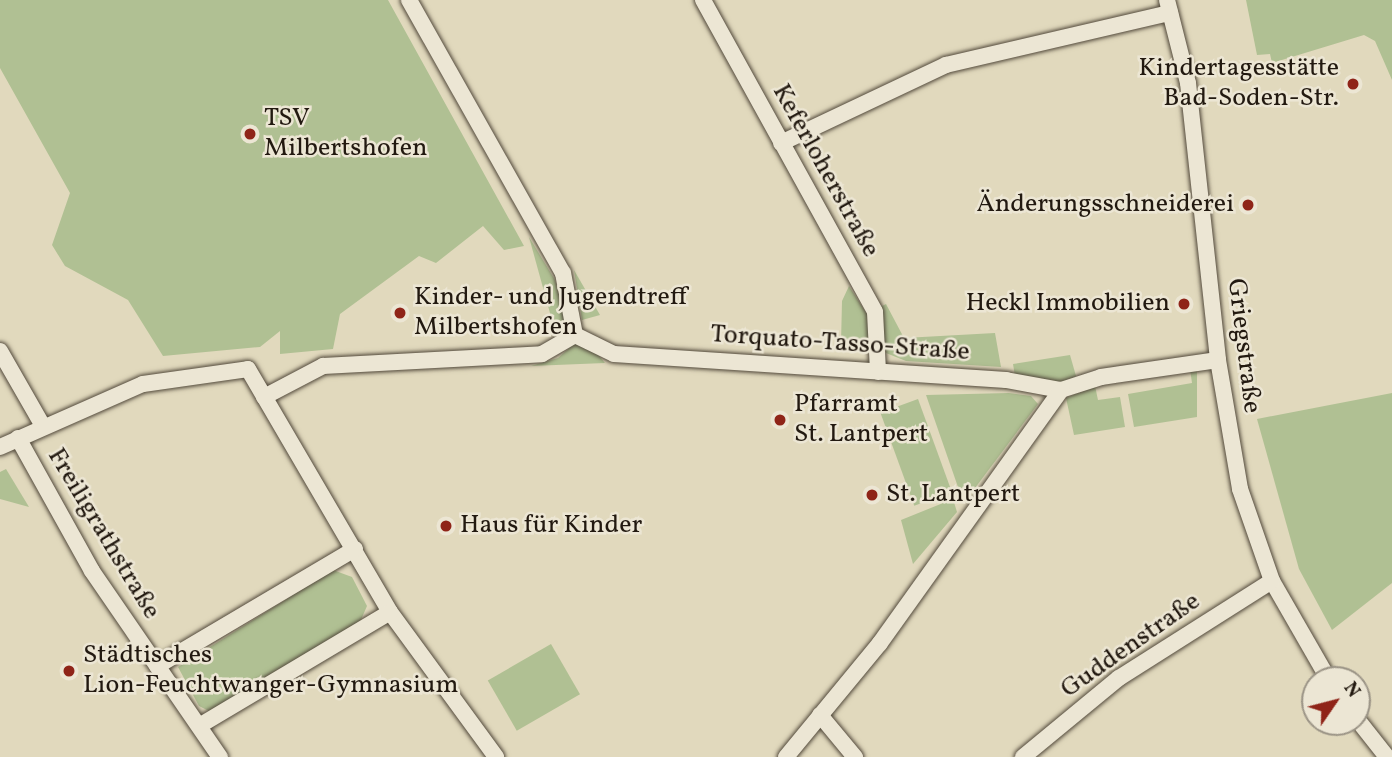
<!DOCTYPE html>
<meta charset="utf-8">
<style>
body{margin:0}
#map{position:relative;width:1392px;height:757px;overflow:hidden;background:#e1d9bd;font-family:Vollkorn,serif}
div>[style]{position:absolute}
.green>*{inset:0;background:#b0c093;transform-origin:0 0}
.roads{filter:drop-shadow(0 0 2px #52493b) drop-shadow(0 0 2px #52493b)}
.minor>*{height:16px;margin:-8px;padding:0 8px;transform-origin:8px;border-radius:8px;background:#ece6d4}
.dots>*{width:19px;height:19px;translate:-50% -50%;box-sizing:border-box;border:4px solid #ece6d4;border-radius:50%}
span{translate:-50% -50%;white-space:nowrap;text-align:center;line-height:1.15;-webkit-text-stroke:5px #ece6d4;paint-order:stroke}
.poi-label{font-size:26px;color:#221910}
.right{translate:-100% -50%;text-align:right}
.left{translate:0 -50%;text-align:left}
.street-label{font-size:26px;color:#221910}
.north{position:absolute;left:1301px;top:666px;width:70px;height:70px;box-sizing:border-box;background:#ece6d4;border:2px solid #9b9486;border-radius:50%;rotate:55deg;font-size:19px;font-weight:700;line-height:28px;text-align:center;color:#221910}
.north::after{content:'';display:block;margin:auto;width:24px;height:32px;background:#8f2418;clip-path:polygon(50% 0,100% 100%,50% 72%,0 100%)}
</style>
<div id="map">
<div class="green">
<div style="clip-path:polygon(0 0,388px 0,524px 246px,504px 250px,483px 226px,436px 263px,419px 256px,340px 314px,333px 349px,280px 354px,280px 331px,260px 347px,163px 356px,128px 300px,65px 266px,52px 245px,70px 193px,0 68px)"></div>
<div style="clip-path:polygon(1246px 0,1392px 0,1392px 80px,1375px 41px,1364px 35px,1272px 63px,1270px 54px,1257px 55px)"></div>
<div style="clip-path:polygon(529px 237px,555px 280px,567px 324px,553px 324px)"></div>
<div style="clip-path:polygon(574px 270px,600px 315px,582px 320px)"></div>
<div style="clip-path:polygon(849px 286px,872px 322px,872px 353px,833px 350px,841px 343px,842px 301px)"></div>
<div style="clip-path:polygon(886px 304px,904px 338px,995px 333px,1001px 367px,906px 361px,886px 353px,880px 307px)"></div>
<div style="clip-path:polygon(575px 343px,594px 350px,605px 363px,531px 366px,558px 358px)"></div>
<div style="clip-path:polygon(1070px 355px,1076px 376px,1063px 384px,1015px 376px,1013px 364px)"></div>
<div style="clip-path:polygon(1197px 368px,1197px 417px,1134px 427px,1128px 394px,1192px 383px,1190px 369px)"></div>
<div style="clip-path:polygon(1095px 386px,1098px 400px,1120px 397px,1125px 427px,1074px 435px,1066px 398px)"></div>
<div style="clip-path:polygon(1009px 393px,1031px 396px,1038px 404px,969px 496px,958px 487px,926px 395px)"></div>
<div style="clip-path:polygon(1392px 393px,1392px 583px,1332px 630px,1299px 569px,1257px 419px)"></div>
<div style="left:918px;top:399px;width:99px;height:40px;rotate:70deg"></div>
<div style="clip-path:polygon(6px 469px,29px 507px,0 499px,0 472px)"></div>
<div style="clip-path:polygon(953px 499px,957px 512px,913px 564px,901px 520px)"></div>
<div style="clip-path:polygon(333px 570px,352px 577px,367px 606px,360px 622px,209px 711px,199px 706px,178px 667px)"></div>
<div style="left:551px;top:644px;width:58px;height:73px;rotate:60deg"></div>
</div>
<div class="roads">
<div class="minor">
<div style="left:409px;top:0;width:313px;rotate:60.6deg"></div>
<div style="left:563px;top:273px;width:63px;rotate:79deg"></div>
<div style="left:703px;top:0;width:356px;rotate:61.1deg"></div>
<div style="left:875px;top:312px;width:60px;rotate:87.1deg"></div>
<div style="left:1167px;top:0;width:86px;rotate:75.8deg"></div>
<div style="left:1188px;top:83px;width:279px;rotate:83.8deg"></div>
<div style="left:1218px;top:360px;width:131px;rotate:80.3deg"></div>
<div style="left:1240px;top:489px;width:97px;rotate:70.8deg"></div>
<div style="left:1272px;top:581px;width:114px;rotate:60.1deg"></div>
<div style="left:781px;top:143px;width:183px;rotate:-25.3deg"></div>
<div style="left:946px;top:65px;width:230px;rotate:-13.1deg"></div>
<div style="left:0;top:351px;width:86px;rotate:60.2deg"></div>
<div style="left:264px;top:397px;width:67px;rotate:-27.7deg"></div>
<div style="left:323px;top:366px;width:219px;rotate:-3.1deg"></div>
<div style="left:542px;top:354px;width:38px;rotate:-30deg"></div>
<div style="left:575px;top:335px;width:43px;rotate:26deg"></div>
<div style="left:614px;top:354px;width:393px;rotate:3.8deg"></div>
<div style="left:1006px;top:380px;width:56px;rotate:10.3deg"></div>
<div style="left:1061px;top:390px;width:42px;rotate:-18deg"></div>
<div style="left:1101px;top:377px;width:118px;rotate:-8.3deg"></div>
<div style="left:18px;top:438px;width:152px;rotate:60.9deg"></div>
<div style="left:92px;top:571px;width:226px;rotate:55.5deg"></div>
<div style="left:0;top:447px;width:156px;rotate:-23.8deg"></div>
<div style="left:143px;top:384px;width:106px;rotate:-8.1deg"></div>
<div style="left:248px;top:369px;width:281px;rotate:59.7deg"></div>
<div style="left:390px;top:612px;width:180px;rotate:53.8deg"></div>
<div style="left:157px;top:666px;width:230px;rotate:-30.6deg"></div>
<div style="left:820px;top:715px;width:55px;rotate:50.2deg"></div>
<div style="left:1357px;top:719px;width:48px;rotate:51.7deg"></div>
<div style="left:199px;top:726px;width:222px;rotate:-30.8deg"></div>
<div style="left:786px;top:757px;width:148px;rotate:-50.5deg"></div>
<div style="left:880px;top:643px;width:311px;rotate:-54.4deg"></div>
<div style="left:1023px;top:757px;width:124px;rotate:-39.5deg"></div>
<div style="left:1119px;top:678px;width:181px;rotate:-32.4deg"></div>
</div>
</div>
<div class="dots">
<div style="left:1353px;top:84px;background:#8f2418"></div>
<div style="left:250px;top:134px;background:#8f2418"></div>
<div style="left:1248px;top:205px;background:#8f2418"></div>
<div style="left:1184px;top:304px;background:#8f2418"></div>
<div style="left:400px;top:313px;background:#8f2418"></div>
<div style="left:780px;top:420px;background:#8f2418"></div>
<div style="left:872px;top:495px;background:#8f2418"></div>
<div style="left:446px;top:526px;background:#8f2418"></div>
<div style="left:69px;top:671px;background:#8f2418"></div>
</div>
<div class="poi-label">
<span class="right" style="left:1339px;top:84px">Kindertagesstätte<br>Bad-Soden-Str.</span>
<span class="left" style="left:264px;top:134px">TSV<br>Milbertshofen</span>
<span class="right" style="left:1234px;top:205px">Änderungsschneiderei</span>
<span class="left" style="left:414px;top:313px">Kinder- und Jugendtreff<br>Milbertshofen</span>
<span class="right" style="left:1170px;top:304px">Heckl Immobilien</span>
<span class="left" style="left:794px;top:420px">Pfarramt<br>St. Lantpert</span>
<span class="left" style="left:886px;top:495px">St. Lantpert</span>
<span class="left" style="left:460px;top:526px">Haus für Kinder</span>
<span class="left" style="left:83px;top:671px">Städtisches<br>Lion-Feuchtwanger-Gymnasium</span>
</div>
<div class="street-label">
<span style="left:825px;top:171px;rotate:61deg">Keferloherstraße</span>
<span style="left:840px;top:344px;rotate:4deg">Torquato-Tasso-Straße</span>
<span style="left:1243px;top:346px;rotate:83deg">Griegstraße</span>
<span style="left:103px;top:534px;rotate:59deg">Freiligrathstraße</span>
<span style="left:1131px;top:646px;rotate:-35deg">Guddenstraße</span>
</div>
<div class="north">N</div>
</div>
